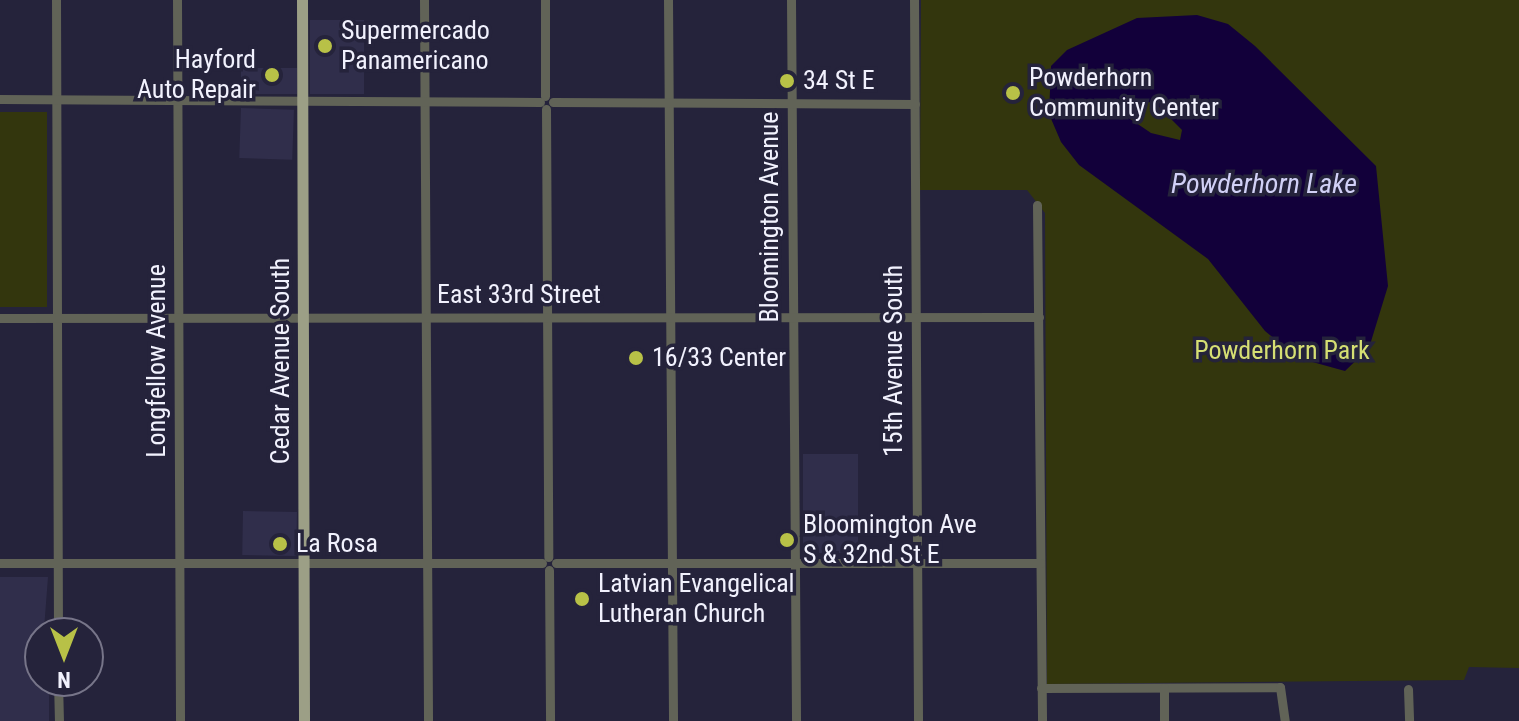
<!DOCTYPE html>
<style>
body{margin:0}
#map{position:relative;width:1519px;height:721px;overflow:hidden;background:#25233b;font-family:"Roboto Condensed",sans-serif}
div>[style]{position:absolute}
.built>*{inset:0;background:#302e4b;transform-origin:0 0}
.green>*{inset:0;background:#33360d;transform-origin:0 0}
.water>*{inset:0;background:#12003a}
.minor>*{height:9px;margin:-4.5px;padding:0 4.5px;transform-origin:4.5px;border-radius:4.5px;background:#616357}
.major>*{height:11px;margin:-5.5px;padding:0 5.5px;transform-origin:5.5px;border-radius:5.5px;background:#9c9f86}
.dots>*{width:22px;height:22px;translate:-50% -50%;box-sizing:border-box;border:4px solid #25233b;border-radius:50%}
span{translate:-50% -50%;white-space:nowrap;text-align:center;line-height:1.15;-webkit-text-stroke:7px #25233b;paint-order:stroke}
.poi-label{font-size:26px;color:#f1f1fd}
.left{translate:0 -50%;text-align:left}
.right{translate:-100% -50%;text-align:right}
.street-label{font-size:26px;color:#f1f1fd}
.park-label{font-size:26px;color:#d6df73}
.water-label{font-size:28px;color:#d1d0f6;font-style:italic}
.north{position:absolute;left:24px;top:617px;width:80px;height:80px;box-sizing:border-box;background:#25233b;border:2px solid #777589;border-radius:50%;rotate:180deg;font-size:22px;font-weight:700;line-height:32px;text-align:center;color:#f1f1fd}
.north::after{content:'';display:block;margin:auto;width:28px;height:36px;background:#b8c147;clip-path:polygon(50% 0,100% 100%,50% 72%,0 100%)}
</style>
<div id="map">
<div class="built">
<div style="left:310px;top:20px;width:54px;height:74px"></div>
<div style="left:241px;top:68px;width:56px;height:26px"></div>
<div style="left:241px;top:108px;width:53px;height:50px;rotate:2deg"></div>
<div style="left:803px;top:454px;width:55px;height:99px"></div>
<div style="left:297px;top:512px;width:44px;height:54px;rotate:91deg"></div>
<div style="clip-path:polygon(0 577px,48px 577px,40px 681px,49px 681px,49px 721px,0 721px)"></div>
</div>
<div class="green">
<div style="clip-path:polygon(921px 0,1519px 0,1519px 668px,1469px 667px,1464px 680px,1047px 684px,1045px 213px,1027px 190px,920px 190px)"></div>
<div style="left:47px;top:112px;width:195px;height:47px;rotate:90deg"></div>
</div>
<div class="water">
<div style="clip-path:polygon(evenodd,1197px 15px,1228px 24px,1255px 46px,1376px 166px,1388px 286px,1369px 348px,1345px 371px,1298px 358px,1265px 331px,1208px 259px,1079px 165px,1061px 142px,1049px 114px,1051px 66px,1067px 50px,1137px 18px,1197px 15px,1154px 102px,1182px 130px,1180px 140px,1151px 133px,1117px 110px,1118px 103px,1154px 102px)"></div>
</div>
<div class="minor">
<div style="left:56px;top:0;width:633px;rotate:89.82deg"></div>
<div style="left:177px;top:0;width:721px;rotate:89.76deg"></div>
<div style="left:424px;top:0;width:721px;rotate:89.68deg"></div>
<div style="left:545px;top:0;width:96px;rotate:90deg"></div>
<div style="left:668px;top:0;width:721px;rotate:89.6deg"></div>
<div style="left:791px;top:0;width:721px;rotate:89.6deg"></div>
<div style="left:914px;top:0;width:721px;rotate:89.68deg"></div>
<div style="left:0;top:99px;width:540px;rotate:0.32deg"></div>
<div style="left:553px;top:102px;width:362px;rotate:0.3deg"></div>
<div style="left:546px;top:109px;width:448px;rotate:89.7deg"></div>
<div style="left:1037px;top:205px;width:516px;rotate:89.44deg"></div>
<div style="left:0;top:318px;width:1039px;rotate:-0.06deg"></div>
<div style="left:0;top:563px;width:542px"></div>
<div style="left:556px;top:563px;width:484px"></div>
<div style="left:549px;top:570px;width:151px;rotate:89.6deg"></div>
<div style="left:58px;top:681px;width:40px;rotate:88.6deg"></div>
<div style="left:1041px;top:688px;width:239px;rotate:-0.2deg"></div>
<div style="left:1280px;top:687px;width:34px;rotate:82deg"></div>
<div style="left:1408px;top:689px;width:32px;rotate:88deg"></div>
<div style="left:1164px;top:721px;width:33px;rotate:-90deg"></div>
</div>
<div class="major">
<div style="left:302px;top:0;width:721px;rotate:89.84deg"></div>
</div>
<div class="dots">
<div style="left:325px;top:46px;background:#b8c147"></div>
<div style="left:272px;top:75px;background:#b8c147"></div>
<div style="left:787px;top:81px;background:#b8c147"></div>
<div style="left:1013px;top:93px;background:#b8c147"></div>
<div style="left:636px;top:358px;background:#b8c147"></div>
<div style="left:787px;top:540px;background:#b8c147"></div>
<div style="left:280px;top:544px;background:#b8c147"></div>
<div style="left:582px;top:599px;background:#b8c147"></div>
</div>
<div class="poi-label">
<span class="left" style="left:341px;top:46px">Supermercado<br>Panamericano</span>
<span class="right" style="left:256px;top:75px">Hayford<br>Auto Repair</span>
<span class="left" style="left:1029px;top:93px">Powderhorn<br>Community Center</span>
<span class="left" style="left:803px;top:81px">34 St E</span>
<span class="left" style="left:652px;top:358px">16/33 Center</span>
<span class="left" style="left:803px;top:540px">Bloomington Ave<br>S &amp; 32nd St E</span>
<span class="left" style="left:296px;top:544px">La Rosa</span>
<span class="left" style="left:598px;top:599px">Latvian Evangelical<br>Lutheran Church</span>
</div>
<div class="street-label">
<span style="left:770px;top:217px;rotate:-90deg">Bloomington Avenue</span>
<span style="left:519px;top:295px">East 33rd Street</span>
<span style="left:157px;top:361px;rotate:-90deg">Longfellow Avenue</span>
<span style="left:281px;top:361px;rotate:-90deg">Cedar Avenue South</span>
<span style="left:894px;top:361px;rotate:-90deg">15th Avenue South</span>
</div>
<div class="park-label">
<span style="left:1282px;top:351px">Powderhorn Park</span>
</div>
<div class="water-label">
<span style="left:1264px;top:184px">Powderhorn Lake</span>
</div>
<div class="north">N</div>
</div>
